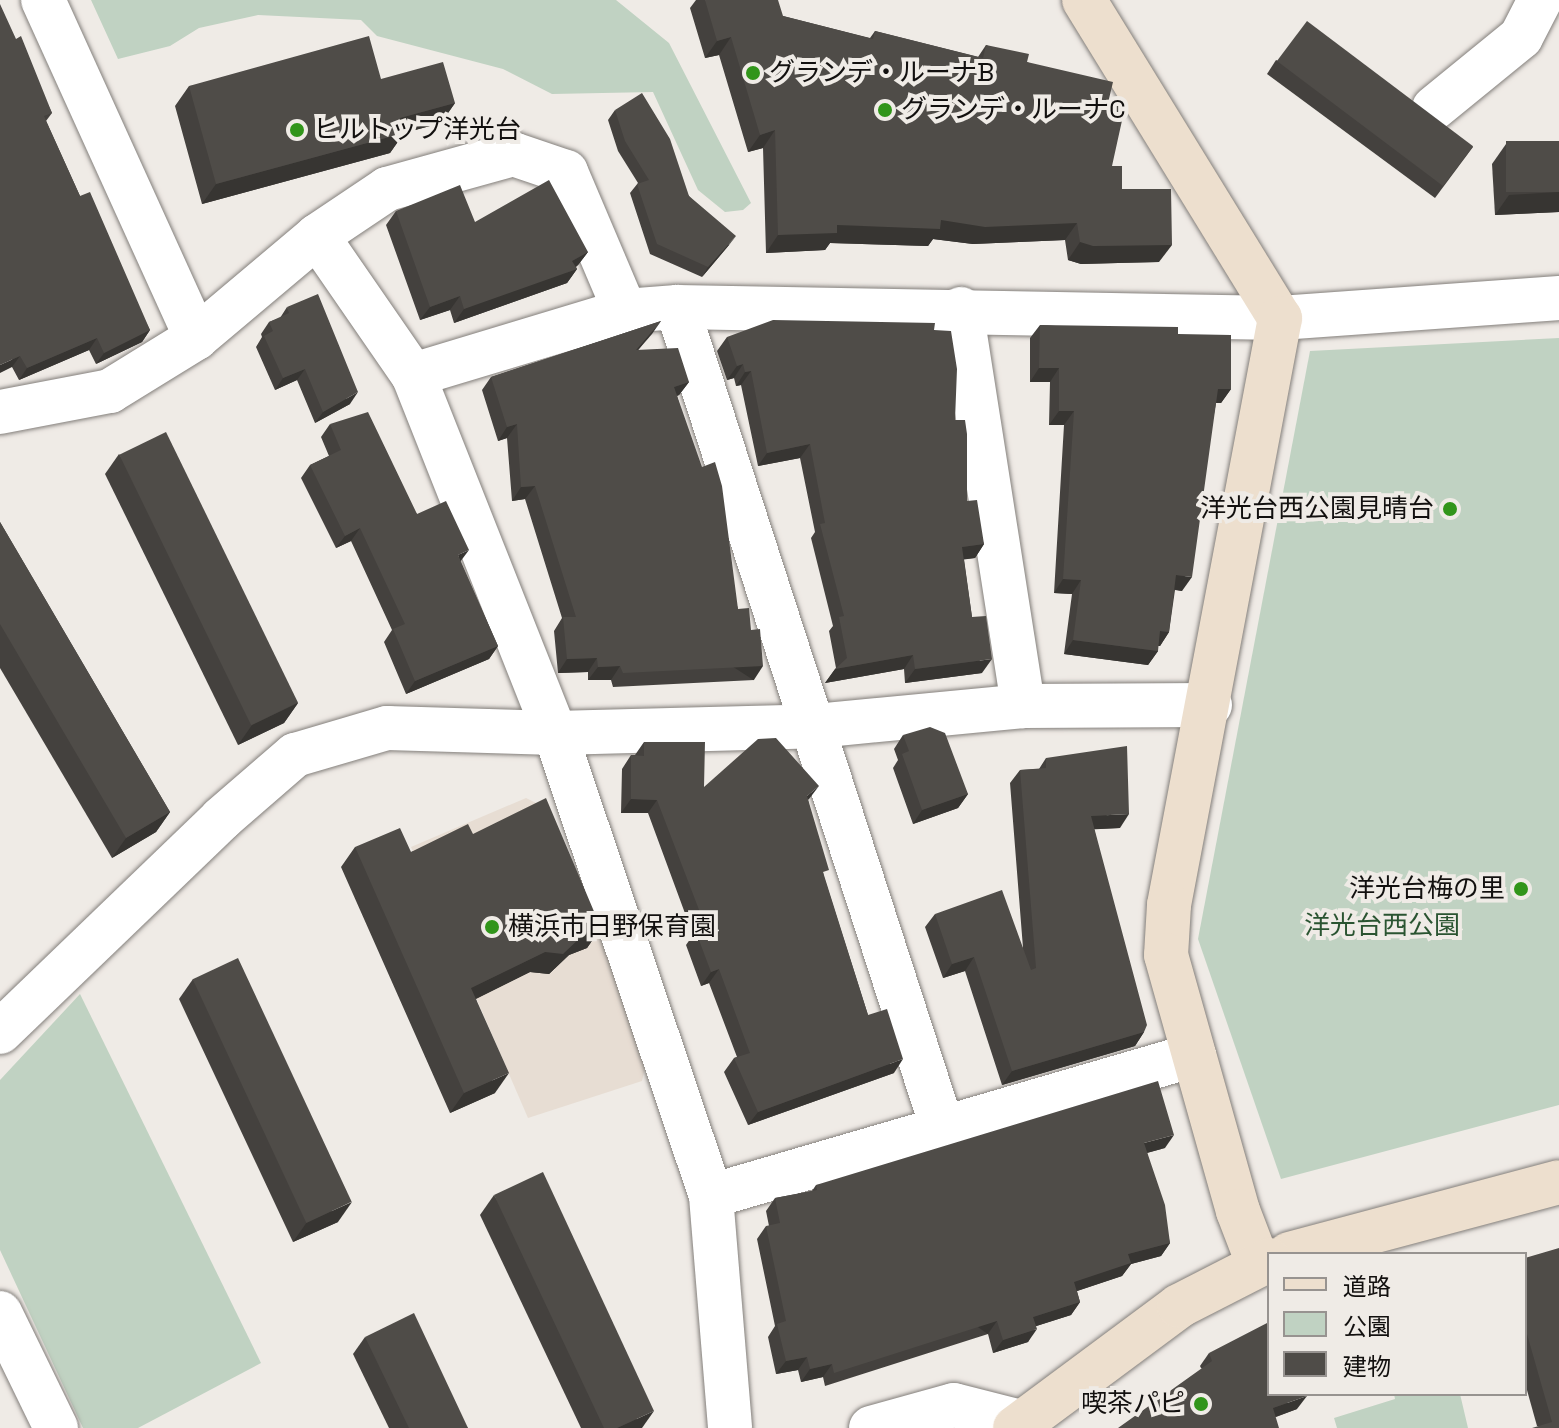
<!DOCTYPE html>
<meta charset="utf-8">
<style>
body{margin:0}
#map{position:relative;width:1559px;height:1428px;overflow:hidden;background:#efebe6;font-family:"Space Grotesk","Noto Sans JP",sans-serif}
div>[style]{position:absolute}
.built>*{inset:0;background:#e7ddd3}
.green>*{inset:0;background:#c0d2c2}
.roads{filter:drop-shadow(0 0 2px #837f7b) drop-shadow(0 0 2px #837f7b)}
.street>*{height:44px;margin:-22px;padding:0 22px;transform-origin:22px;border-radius:22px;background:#fff}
.secondary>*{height:44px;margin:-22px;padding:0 22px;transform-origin:22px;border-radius:22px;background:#eddfce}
.wall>*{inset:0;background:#44413e}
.shaded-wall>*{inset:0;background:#373532;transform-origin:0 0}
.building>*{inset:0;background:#4f4c48;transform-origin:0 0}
.dots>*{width:22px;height:22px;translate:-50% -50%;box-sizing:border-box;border:4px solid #efebe6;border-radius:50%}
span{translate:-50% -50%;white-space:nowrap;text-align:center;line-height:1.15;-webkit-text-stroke:8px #efebe6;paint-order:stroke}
.poi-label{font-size:26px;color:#12100f}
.left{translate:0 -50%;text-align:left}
.right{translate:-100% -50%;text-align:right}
.park-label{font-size:26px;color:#2a5431}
.legend{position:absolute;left:1267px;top:1252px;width:260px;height:144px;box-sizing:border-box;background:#efebe6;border:2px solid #979390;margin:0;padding:10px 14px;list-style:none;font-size:24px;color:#12100f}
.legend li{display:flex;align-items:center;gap:16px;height:40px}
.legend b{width:40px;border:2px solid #979390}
</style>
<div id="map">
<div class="built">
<div style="clip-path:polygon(526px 798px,538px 804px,605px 920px,648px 1055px,642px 1081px,528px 1118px,411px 847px)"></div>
</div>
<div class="green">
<div style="clip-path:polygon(91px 0,616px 0,669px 43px,751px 203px,743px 210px,725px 212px,698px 190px,653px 92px,552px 94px,503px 69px,377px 36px,361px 20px,258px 15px,199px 28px,170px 46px,118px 59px)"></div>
<div style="clip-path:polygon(1559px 338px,1559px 1105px,1281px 1179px,1198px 939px,1310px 351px)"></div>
<div style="clip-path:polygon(80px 994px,261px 1363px,138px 1428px,83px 1428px,0 1250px,0 1080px)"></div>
<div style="clip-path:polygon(1394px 1394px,1460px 1394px,1468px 1428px,1337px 1428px,1334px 1418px,1395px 1399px)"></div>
</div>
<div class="roads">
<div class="street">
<div style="left:43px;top:0;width:371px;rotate:65.6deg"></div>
<div style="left:1434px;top:108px;width:112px;rotate:-39.2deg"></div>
<div style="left:1521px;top:37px;width:42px;rotate:-62.8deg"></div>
<div style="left:317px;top:236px;width:84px;rotate:-33.9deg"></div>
<div style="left:387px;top:189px;width:131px;rotate:-15.5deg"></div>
<div style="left:513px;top:154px;width:56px;rotate:18.8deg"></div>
<div style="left:566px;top:172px;width:151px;rotate:67deg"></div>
<div style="left:677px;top:307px;width:865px;rotate:72.09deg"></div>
<div style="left:961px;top:309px;width:402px;rotate:81.1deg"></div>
<div style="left:0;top:412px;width:112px;rotate:-10.8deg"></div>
<div style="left:110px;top:391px;width:101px;rotate:-31.6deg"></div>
<div style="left:196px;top:338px;width:158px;rotate:-40.1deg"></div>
<div style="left:317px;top:236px;width:169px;rotate:55.4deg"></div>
<div style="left:0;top:1032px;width:307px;rotate:-43.9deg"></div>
<div style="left:221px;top:819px;width:98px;rotate:-40.9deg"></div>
<div style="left:295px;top:755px;width:96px;rotate:-16.4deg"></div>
<div style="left:387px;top:728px;width:168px;rotate:1.7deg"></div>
<div style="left:555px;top:733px;width:261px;rotate:-1.5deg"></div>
<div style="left:816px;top:726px;width:208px;rotate:-5.5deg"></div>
<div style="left:1023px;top:706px;width:187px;rotate:-0.3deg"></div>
<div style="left:1194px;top:1055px;width:503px;rotate:163.73deg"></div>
<div style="left:711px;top:1196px;width:489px;rotate:-108.6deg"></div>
<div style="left:555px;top:733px;width:385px;rotate:-111.6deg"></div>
<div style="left:413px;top:375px;width:221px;rotate:-16.8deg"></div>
<div style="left:625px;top:311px;width:52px;rotate:-4.4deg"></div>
<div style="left:677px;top:307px;width:603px;rotate:1.05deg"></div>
<div style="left:1280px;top:318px;width:280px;rotate:-4.1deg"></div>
<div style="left:711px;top:1196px;width:233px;rotate:85.3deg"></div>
<div style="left:0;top:1313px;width:128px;rotate:64deg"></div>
<div style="left:871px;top:1428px;width:86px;rotate:-15.5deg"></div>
<div style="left:954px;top:1405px;width:68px;rotate:14.4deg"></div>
<div style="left:1020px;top:1422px;width:8px;rotate:45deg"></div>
</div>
<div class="secondary">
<div style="left:1084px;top:0;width:374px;rotate:58.4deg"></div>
<div style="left:1280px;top:318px;width:597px;rotate:100.71deg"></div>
<div style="left:1169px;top:905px;width:50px;rotate:93.4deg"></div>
<div style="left:1166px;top:955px;width:266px;rotate:74.3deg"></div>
<div style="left:1238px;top:1211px;width:56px;rotate:69deg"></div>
<div style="left:1289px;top:1254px;width:279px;rotate:-14.9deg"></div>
<div style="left:1015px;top:1428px;width:204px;rotate:-36.6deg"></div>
<div style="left:1179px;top:1306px;width:101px;rotate:-27.1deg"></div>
</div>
</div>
<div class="wall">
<div style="clip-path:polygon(696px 0,705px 0,783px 16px,870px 38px,875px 31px,978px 57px,986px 45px,1027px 62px,1108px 103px,1112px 166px,1122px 189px,1159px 262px,1081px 264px,1068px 260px,1065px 240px,973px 244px,933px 239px,928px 246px,830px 243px,825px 250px,766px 253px,763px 148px,748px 152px,719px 55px,705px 58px,690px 8px)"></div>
<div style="clip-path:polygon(16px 39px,52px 113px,46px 121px,80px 196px,150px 330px,142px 342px,96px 364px,89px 350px,19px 380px,12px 367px)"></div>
<div style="clip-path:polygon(1276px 60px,1473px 147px,1435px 198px,1267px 74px)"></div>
<div style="clip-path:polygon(381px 79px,455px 103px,441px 123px,404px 133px,390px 153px,202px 204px,175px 106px,189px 86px)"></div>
<div style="clip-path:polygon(615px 110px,689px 196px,729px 245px,702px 277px,650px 254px,630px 193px,638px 183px,618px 151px,608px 120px)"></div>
<div style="clip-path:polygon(1559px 141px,1559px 212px,1495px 215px,1492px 164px,1506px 144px)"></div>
<div style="clip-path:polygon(396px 211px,475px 222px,588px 252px,578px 265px,576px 267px,577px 269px,567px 283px,454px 323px,450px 310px,420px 320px,386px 225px)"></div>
<div style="clip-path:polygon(287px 307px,350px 404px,315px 423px,297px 380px,275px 390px,256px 347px,262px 337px,261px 334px,269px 322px,280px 318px)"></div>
<div style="clip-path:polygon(661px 321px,638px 350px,689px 382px,679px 395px,677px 396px,738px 609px,754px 680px,613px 687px,611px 680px,588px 680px,588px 672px,558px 673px,554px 631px,562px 618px,525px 499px,512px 501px,507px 438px,498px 441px,482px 390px,491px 377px)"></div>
<div style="clip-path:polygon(1040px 325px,1178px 334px,1231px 389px,1221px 403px,1216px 403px,1182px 591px,1175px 590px,1169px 632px,1160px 646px,1158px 646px,1158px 651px,1148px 665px,1064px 654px,1072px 594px,1054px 593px,1064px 425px,1049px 425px,1050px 382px,1030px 382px,1030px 338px)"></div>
<div style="clip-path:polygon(934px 330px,955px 420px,967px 501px,984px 544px,975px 558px,964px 559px,972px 617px,982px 673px,905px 683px,904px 669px,825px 683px,836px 668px,829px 631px,833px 626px,811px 538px,815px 532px,800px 458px,758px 466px,741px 385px,736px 386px,734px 378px,727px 380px,717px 351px,727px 337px)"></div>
<div style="clip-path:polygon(330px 424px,417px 514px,460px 561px,498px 646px,489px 659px,406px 694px,384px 642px,392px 630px,351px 541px,336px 548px,301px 478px,310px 465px,329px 456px,321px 437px)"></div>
<div style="clip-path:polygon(119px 454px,298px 703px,284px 723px,238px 745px,105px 474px)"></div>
<div style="clip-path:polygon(0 522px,170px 812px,156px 832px,112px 858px,0 668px)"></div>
<div style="clip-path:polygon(903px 735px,968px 794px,958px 808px,913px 824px,893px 768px,898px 760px,894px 749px)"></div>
<div style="clip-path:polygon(644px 742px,704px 787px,808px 800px,824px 877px,868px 1015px,894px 1073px,748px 1125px,724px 1072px,734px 1058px,737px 1057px,709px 983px,701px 986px,686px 945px,693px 935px,648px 813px,621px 813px,622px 769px,631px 755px,635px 755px)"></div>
<div style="clip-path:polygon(1046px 758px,1120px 828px,1094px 829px,1144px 1032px,1135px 1046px,1002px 1085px,965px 971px,943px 978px,925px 927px,935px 914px,1023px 948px,1010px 783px,1020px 770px,1039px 769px)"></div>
<div style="clip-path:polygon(473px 834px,601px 928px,587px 948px,569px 955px,549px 974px,530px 972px,476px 999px,495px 1093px,450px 1113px,341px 867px,355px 847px,411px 852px)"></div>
<div style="clip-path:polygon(193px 979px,338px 1222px,293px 1242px,179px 999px)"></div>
<div style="clip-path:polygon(1165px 1148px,1147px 1153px,1170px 1243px,1161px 1256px,1131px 1264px,1122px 1276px,1077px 1291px,1080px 1302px,1071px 1315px,1036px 1326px,1028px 1342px,993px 1353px,988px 1334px,825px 1386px,823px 1377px,801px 1382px,798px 1370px,776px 1374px,768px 1337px,775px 1326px,757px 1239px,766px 1226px,769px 1226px,766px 1211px,775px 1198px,812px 1191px,816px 1185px)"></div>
<div style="clip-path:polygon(494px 1195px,642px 1428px,581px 1428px,480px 1215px)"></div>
<div style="clip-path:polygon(1525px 1258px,1559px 1428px,1537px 1426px,1525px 1383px)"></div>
<div style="clip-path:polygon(365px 1337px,468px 1428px,389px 1428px,353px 1354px)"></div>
<div style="clip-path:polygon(1209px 1353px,1297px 1409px,1276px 1417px,1201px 1368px,1200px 1366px)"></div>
</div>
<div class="shaded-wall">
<div style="clip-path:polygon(731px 37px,719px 55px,705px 58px,717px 41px)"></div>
<div style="clip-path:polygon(455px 103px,441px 123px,386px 138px,400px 118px)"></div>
<div style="clip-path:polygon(775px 130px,763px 148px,748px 152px,760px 135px)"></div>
<div style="clip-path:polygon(404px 133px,390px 153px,202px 204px,216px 184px)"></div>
<div style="clip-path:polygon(1559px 192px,1559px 212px,1495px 215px,1509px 195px)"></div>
<div style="clip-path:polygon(941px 220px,1077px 223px,1065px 240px,973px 244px,933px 239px,928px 246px,830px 243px,825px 250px,766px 253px,778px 235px,837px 225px)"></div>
<div style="clip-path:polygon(736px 236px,729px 245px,702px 277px,708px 267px)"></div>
<div style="clip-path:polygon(1080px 242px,1172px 245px,1159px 262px,1081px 264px,1068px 260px)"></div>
<div style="clip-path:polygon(588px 252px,578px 265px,566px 273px,577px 269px,567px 283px,454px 323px,464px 309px,572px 261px)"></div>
<div style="clip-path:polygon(460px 296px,450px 310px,420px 320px,430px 307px)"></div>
<div style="clip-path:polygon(661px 321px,652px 334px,626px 364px,636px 350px)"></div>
<div style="clip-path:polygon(150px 330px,142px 342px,96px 364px,104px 353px)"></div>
<div style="clip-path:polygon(97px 338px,89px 350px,19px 380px,27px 368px)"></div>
<div style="clip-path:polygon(20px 356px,12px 367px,0 373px,0 365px)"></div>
<div style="clip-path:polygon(743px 364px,734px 378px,727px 380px,737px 366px)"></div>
<div style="clip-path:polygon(1039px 368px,1059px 368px,1050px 382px,1030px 382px)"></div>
<div style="clip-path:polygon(305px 369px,297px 380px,275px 390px,283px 378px)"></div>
<div style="clip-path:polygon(751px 371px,741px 385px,736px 386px,745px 372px)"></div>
<div style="clip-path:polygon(689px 382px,679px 395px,665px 400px,674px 387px)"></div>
<div style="clip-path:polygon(1218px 389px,1231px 389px,1221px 403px,1209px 403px)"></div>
<div style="clip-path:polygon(358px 392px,350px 404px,315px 423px,323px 412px)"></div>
<div style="clip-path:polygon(1059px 411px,1074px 411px,1064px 425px,1049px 425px)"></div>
<div style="clip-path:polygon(517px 424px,507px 438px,498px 441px,507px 427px)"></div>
<div style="clip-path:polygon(810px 444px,800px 458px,758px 466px,767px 453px)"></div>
<div style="clip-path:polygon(535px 486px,525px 499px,512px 501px,521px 487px)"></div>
<div style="clip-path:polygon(360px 528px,351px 541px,336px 548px,345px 536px)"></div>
<div style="clip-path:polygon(984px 544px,975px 558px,953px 561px,962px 547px)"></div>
<div style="clip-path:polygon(469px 550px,460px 562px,458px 555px)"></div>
<div style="clip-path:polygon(1176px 575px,1192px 577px,1182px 591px,1167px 588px)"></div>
<div style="clip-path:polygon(1063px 579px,1081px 580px,1072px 594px,1054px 593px)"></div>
<div style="clip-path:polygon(1160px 631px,1169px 632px,1160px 646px,1151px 645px)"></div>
<div style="clip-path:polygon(1073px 640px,1158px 651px,1148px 665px,1064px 654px)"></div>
<div style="clip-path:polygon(498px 646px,489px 659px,406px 694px,415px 681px)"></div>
<div style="clip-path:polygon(913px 655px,904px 669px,825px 683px,835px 669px)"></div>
<div style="clip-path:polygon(597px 658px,588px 672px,558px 673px,567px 659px)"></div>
<div style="clip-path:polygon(992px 659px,982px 673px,905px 683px,915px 669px)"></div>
<div style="clip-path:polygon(620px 666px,611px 680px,588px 680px,598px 667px)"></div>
<div style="left:763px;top:666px;width:17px;height:140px;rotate:123deg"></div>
<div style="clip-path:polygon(298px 703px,284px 723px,238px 745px,252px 725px)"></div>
<div style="clip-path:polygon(819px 786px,809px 799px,797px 810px,807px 796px)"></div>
<div style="clip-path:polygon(968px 794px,958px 808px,913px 824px,922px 810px)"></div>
<div style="clip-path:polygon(631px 799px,657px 800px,648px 813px,621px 813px)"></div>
<div style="clip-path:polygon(170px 812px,156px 832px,112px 858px,126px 838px)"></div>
<div style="clip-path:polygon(1129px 814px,1120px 828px,1081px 830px,1091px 816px)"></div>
<div style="clip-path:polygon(601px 928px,587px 948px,569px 955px,549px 974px,530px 972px,457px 1008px,471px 988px,545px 952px)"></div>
<div style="clip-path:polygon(974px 957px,965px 971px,943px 978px,952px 964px)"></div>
<div style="clip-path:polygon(719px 969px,709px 983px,701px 986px,711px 972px)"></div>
<div style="clip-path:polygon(1144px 1032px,1135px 1046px,1002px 1085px,1012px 1071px)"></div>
<div style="clip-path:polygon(903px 1059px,894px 1073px,748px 1125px,758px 1112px)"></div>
<div style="clip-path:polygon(509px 1073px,495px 1093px,450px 1113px,464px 1093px)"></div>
<div style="clip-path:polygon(1174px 1135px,1165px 1148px,1135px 1156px,1144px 1143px)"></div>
<div style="clip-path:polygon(352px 1202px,338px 1222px,293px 1242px,307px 1222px)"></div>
<div style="clip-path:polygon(1170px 1243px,1161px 1256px,1131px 1264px,1122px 1276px,1065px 1295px,1074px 1282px,1128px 1254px)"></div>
<div style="clip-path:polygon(1080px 1302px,1071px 1315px,1024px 1330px,1033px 1317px)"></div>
<div style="left:997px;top:1321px;width:16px;height:171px;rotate:125deg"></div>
<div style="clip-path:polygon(1037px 1329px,1028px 1342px,993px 1353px,1003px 1340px)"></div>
<div style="clip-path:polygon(807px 1357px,798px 1370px,776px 1374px,786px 1361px)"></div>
<div style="clip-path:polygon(832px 1364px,823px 1377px,801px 1382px,810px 1369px)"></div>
<div style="clip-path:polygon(1307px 1396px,1297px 1409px,1264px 1421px,1273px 1408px)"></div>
<div style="clip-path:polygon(654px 1411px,642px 1428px,617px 1428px)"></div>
</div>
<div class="building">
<div style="clip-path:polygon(705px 0,778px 0,783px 16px,873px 39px,875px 31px,983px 58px,986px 45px,1029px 54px,1027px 62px,1113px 82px,1108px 103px,1125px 107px,1112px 166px,1122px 166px,1122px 189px,1171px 189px,1172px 245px,1093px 246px,1080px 242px,1077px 223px,985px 227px,941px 220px,940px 229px,837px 225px,837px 233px,778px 235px,775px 130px,760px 135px,731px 37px,717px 41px)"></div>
<div style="clip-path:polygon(0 4px,16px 39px,21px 36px,52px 113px,44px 116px,80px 196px,90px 192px,150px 330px,104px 353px,97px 338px,27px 368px,20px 356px,0 365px)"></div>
<div style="left:1307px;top:21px;width:208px;height:50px;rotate:37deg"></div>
<div style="clip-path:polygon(369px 36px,381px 79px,443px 62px,455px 103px,400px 118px,404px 133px,216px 184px,189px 86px)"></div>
<div style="clip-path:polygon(642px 93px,670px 139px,689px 196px,736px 236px,708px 267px,657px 244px,637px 184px,649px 180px,625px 141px,615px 110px)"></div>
<div style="left:1559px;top:141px;width:51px;height:53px;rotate:90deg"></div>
<div style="clip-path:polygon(549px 180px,588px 252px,572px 261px,577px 269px,464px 309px,460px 296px,430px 307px,396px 211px,460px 185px,475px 222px)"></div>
<div style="clip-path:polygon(318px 294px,358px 392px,323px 412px,305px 369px,283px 378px,264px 336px,273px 331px,269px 322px,289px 313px,287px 307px)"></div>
<div style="clip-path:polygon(773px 320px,935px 323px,934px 330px,951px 331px,957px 369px,955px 420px,965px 420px,967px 434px,967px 501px,977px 500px,984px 544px,962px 547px,972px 617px,986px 616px,992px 659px,915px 669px,913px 655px,835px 669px,847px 658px,839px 617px,844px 616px,820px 524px,825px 523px,810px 444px,767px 453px,751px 371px,745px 372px,743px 364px,737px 366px,727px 337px)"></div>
<div style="clip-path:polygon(661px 321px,636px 350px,678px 348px,689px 382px,674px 387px,702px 467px,715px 462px,722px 486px,738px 609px,749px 608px,751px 630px,760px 629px,763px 666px,623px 673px,620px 666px,598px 667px,597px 658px,567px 659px,563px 617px,576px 617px,535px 486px,521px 487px,517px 424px,507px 427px,491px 377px)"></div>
<div style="clip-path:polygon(1040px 325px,1178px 327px,1178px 334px,1231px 335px,1231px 389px,1218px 389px,1192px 577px,1176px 575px,1169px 632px,1160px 631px,1158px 651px,1073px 640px,1081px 580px,1063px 579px,1074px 411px,1059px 411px,1059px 368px,1039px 368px)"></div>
<div style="clip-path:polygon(368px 412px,417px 514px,446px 501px,469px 550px,458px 555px,498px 646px,415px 681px,393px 629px,405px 624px,360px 528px,345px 536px,310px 465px,341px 450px,330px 424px)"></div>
<div style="left:166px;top:432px;width:301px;height:52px;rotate:64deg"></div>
<div style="clip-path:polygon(0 522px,170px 812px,126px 838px,0 624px)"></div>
<div style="clip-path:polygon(930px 727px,945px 733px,968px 794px,922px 810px,902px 754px,909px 751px,903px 735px)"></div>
<div style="clip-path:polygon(776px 738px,819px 786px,807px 796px,829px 870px,823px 872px,868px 1015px,887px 1009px,903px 1059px,758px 1112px,734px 1058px,750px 1053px,719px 969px,711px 972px,696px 932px,706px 928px,657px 800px,631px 799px,631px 755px,644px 756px,644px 742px,705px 742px,704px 787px,758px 739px)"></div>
<div style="clip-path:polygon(1127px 746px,1129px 814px,1091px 816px,1147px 1025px,1144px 1032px,1012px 1071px,974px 957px,952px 964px,935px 914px,1002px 890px,1031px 970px,1036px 968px,1020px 770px,1046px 768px,1046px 758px)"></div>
<div style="clip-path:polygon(546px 798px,601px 928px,583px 935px,563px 954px,545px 952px,471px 988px,509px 1073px,464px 1093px,355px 847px,400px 828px,411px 852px,468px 824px,473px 834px)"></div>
<div style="left:238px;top:958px;width:269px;height:50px;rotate:65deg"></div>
<div style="clip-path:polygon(1158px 1081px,1174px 1135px,1144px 1143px,1165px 1205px,1170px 1243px,1128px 1254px,1131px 1263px,1074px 1282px,1080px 1302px,1033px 1317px,1037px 1329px,1003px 1340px,997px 1321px,834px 1373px,832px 1364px,810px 1369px,807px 1357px,786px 1361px,777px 1324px,786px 1321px,766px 1226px,780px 1223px,775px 1198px,817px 1190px,816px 1185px)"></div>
<div style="clip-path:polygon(543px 1172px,654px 1411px,617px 1428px,604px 1428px,494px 1195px)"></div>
<div style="clip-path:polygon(1559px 1248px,1559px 1428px,1532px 1428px,1552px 1422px,1525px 1327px,1525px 1258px)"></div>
<div style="clip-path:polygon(414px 1313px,468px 1428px,409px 1428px,365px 1337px)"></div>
<div style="clip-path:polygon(1269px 1322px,1269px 1394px,1306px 1394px,1307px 1396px,1273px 1408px,1279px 1428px,1118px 1428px,1212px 1361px,1209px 1353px)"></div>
</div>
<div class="dots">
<div style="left:753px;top:73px;background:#31951a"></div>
<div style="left:885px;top:110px;background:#31951a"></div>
<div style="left:297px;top:130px;background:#31951a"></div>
<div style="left:1450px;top:509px;background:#31951a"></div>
<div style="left:1521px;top:889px;background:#31951a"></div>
<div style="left:492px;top:927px;background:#31951a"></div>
<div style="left:1201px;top:1404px;background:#31951a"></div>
</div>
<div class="poi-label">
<span class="left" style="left:769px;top:73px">グランデ・ルーナB</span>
<span class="left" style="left:901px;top:110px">グランデ・ルーナC</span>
<span class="left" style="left:313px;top:130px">ヒルトップ洋光台</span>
<span class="right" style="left:1434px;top:509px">洋光台西公園見晴台</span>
<span class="right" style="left:1505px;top:889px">洋光台梅の里</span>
<span class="left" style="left:508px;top:927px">横浜市日野保育園</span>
<span class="right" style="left:1185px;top:1404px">喫茶パピ</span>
</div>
<div class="park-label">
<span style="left:1382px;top:926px">洋光台西公園</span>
</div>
<ul class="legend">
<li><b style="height:10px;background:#eddfce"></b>道路</li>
<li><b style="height:22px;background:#c0d2c2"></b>公園</li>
<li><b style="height:22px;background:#4f4c48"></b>建物</li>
</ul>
</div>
